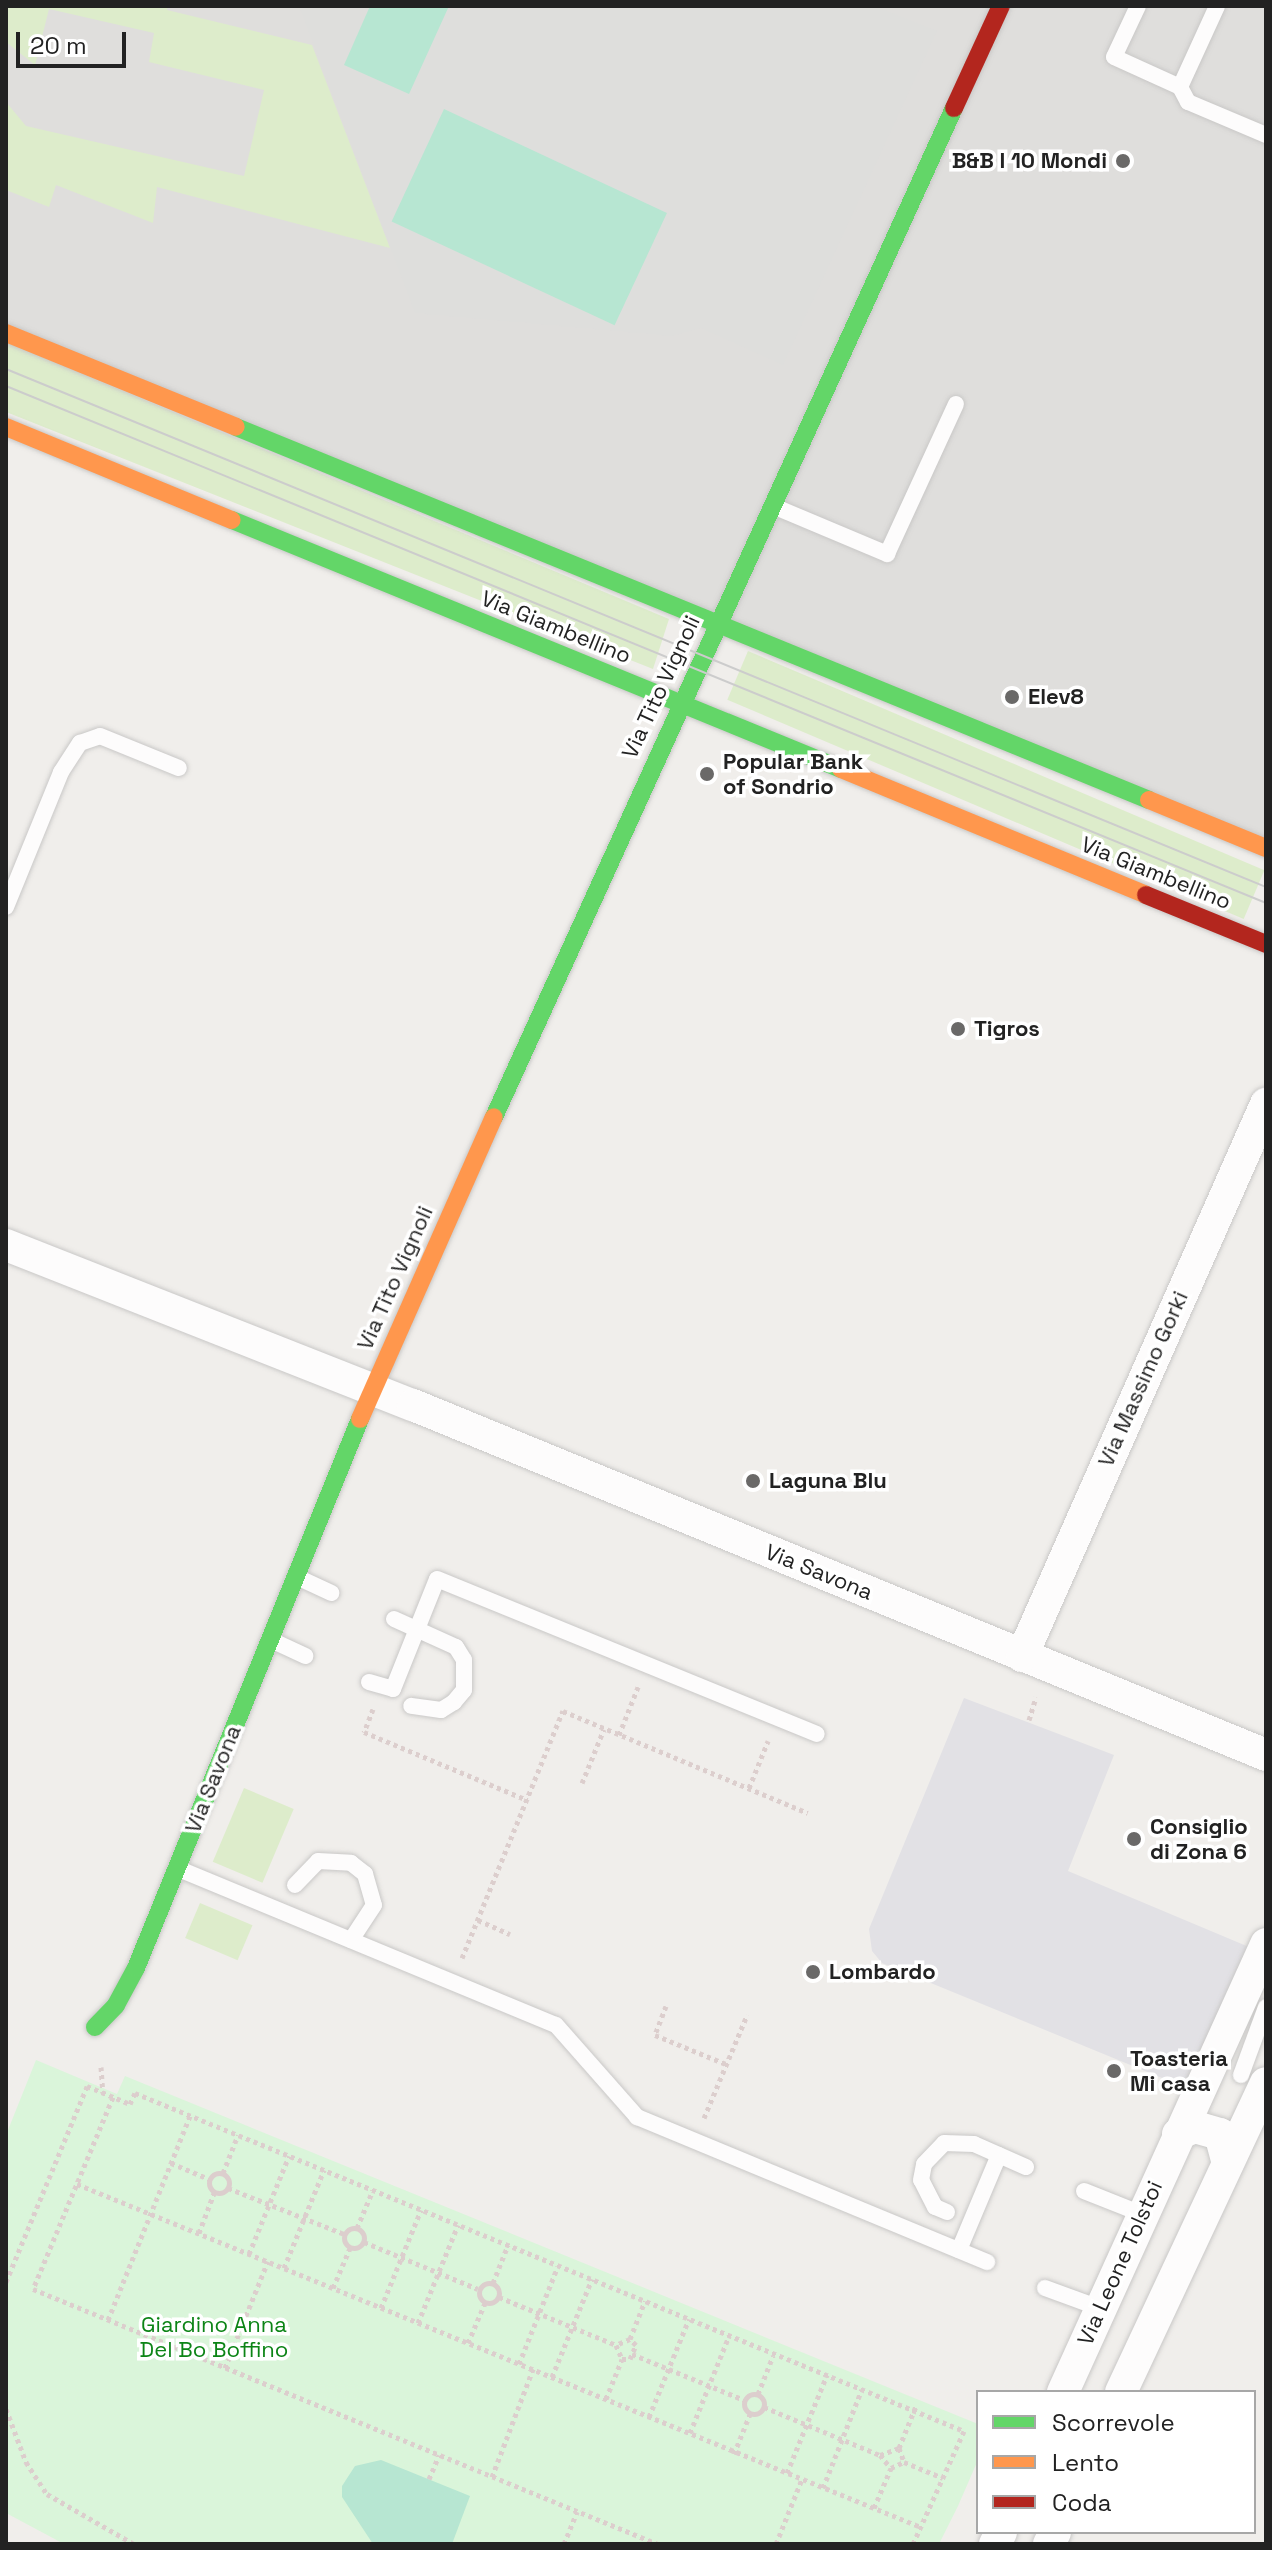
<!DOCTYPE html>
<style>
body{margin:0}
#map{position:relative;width:1272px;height:2550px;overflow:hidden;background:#f0eeeb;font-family:"Space Grotesk",sans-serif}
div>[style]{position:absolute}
.residential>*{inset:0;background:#dfdedc}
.religious>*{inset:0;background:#dededc}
.grass>*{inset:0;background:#ddeccb;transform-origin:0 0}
.park>*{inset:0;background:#daf5da}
.pitch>*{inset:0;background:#b7e6d2;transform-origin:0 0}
.plaza>*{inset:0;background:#e2e1e5}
.path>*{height:5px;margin-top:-2.5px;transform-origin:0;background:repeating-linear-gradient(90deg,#dccecd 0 4px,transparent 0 8px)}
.path>.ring{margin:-2.5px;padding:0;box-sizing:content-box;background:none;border:5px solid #dccecd;border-radius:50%}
.roads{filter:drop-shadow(0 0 2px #c9c8c7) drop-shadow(0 0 2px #c9c8c7)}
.lane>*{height:16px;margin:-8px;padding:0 8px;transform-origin:8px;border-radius:8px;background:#fdfcfc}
.street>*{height:32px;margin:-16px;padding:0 16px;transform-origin:16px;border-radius:16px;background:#fdfcfc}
.fast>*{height:18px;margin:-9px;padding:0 9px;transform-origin:9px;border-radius:9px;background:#63d668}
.slow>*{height:18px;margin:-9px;padding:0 9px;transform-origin:9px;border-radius:9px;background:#ff974d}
.jam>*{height:18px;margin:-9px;padding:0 9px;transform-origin:9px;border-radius:9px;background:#b3261e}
.tram>*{height:2px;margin:-1px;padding:0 1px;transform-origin:1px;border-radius:1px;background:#ccc}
.dots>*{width:22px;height:22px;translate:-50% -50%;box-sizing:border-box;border:4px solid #fff;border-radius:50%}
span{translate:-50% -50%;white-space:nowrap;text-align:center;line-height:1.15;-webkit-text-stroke:7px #fff;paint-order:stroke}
.poi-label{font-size:22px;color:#222;font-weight:700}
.right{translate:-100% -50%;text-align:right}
.left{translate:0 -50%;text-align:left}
.street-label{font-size:22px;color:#222}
.park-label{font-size:22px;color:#0c8416}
.frame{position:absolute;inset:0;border:8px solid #222;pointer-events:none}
.legend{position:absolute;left:976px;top:2390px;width:280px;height:144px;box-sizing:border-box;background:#fff;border:2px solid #a7a7a7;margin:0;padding:10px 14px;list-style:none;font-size:24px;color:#222}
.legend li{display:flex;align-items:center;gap:16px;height:40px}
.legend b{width:40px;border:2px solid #a7a7a7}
.scale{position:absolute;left:16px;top:32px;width:110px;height:36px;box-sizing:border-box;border:4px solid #222;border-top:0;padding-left:10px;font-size:24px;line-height:28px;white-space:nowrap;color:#222;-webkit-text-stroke:6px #fff;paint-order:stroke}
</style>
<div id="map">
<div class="residential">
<div style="clip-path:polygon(6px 6px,1266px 6px,1266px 844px,6px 327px)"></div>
</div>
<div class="religious">
<div style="clip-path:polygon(299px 6px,875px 6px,937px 31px,783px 365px,701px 328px,672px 336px,415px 313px)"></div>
</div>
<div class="grass">
<div style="clip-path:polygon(6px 6px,168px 6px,167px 10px,312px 45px,390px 248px,157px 187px,153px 223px,56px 185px,49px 207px,6px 190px,6px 102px,26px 126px,244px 176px,264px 90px,149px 62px,154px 33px,49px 9px,35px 65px,6px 42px)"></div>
<div style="clip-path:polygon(6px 342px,669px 619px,653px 669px,6px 412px)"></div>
<div style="left:748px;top:651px;width:561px;height:53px;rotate:23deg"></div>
<div style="left:244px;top:1788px;width:54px;height:80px;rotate:23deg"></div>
<div style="left:200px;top:1903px;width:57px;height:38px;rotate:23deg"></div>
</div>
<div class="park">
<div style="clip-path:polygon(36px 2060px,117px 2094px,125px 2076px,978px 2424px,978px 2460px,958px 2506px,939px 2544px,64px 2544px,6px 2513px,6px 2135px)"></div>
</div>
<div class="pitch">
<div style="clip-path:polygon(370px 6px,449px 6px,409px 94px,344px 65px)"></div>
<div style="left:444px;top:109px;width:246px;height:124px;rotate:25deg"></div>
<div style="clip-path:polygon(381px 2460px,470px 2496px,452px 2544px,373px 2544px,342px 2497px,342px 2486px,355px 2466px)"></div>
</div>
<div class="plaza">
<div style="clip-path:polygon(964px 1698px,1114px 1755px,1068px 1871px,1249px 1947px,1184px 2087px,882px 1963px,872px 1951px,869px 1929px)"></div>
</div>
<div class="path">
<div style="left:373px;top:1709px;width:25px;rotate:111deg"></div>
<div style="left:364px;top:1732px;width:177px;rotate:22.6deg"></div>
<div style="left:1029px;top:1720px;width:24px;rotate:-73deg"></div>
<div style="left:619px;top:1735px;width:52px;rotate:-68.4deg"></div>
<div style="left:582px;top:1783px;width:58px;rotate:-67.8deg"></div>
<div style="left:749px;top:1788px;width:51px;rotate:-68deg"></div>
<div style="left:478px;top:1920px;width:35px;rotate:24deg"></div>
<div style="left:462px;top:1958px;width:267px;rotate:-67.8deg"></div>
<div style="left:563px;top:1711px;width:265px;rotate:22.6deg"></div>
<div style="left:666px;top:2006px;width:31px;rotate:111deg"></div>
<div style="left:655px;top:2035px;width:77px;rotate:22.2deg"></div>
<div style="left:101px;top:2067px;width:26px;rotate:86deg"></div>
<div style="left:113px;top:2097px;width:208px;rotate:112.6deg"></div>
<div style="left:33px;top:2289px;width:675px;rotate:22.2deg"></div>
<div style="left:704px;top:2118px;width:112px;rotate:-67.3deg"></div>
<div style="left:171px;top:2163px;width:41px;rotate:22.8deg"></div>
<div class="ring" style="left:209px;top:2173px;width:15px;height:15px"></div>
<div style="left:223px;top:2173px;width:41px;rotate:-68.5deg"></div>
<div style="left:77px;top:2184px;width:911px;rotate:22.12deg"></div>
<div style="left:228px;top:2188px;width:125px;rotate:21.6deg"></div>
<div class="ring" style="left:344px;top:2228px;width:15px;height:15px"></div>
<div style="left:357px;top:2228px;width:41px;rotate:-67.2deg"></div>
<div style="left:199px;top:2233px;width:43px;rotate:-69.4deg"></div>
<div style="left:364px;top:2242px;width:123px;rotate:22.4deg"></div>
<div style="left:249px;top:2254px;width:106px;rotate:-67.8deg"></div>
<div style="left:284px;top:2268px;width:106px;rotate:-67.8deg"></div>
<div style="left:6px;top:2282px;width:212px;rotate:-67.5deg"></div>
<div style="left:87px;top:2086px;width:47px;rotate:22.7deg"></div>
<div style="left:130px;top:2104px;width:12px;rotate:-66deg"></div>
<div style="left:135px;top:2093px;width:895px;rotate:22.18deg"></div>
<div style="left:964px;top:2431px;width:124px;rotate:114.3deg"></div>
<div class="ring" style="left:479px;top:2283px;width:15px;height:15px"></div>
<div style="left:493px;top:2283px;width:41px;rotate:-68.5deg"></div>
<div style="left:333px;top:2288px;width:43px;rotate:-67deg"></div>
<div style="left:499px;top:2297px;width:126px;rotate:22.3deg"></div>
<div style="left:381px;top:2308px;width:106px;rotate:-67.8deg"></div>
<div style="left:108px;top:2320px;width:220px;rotate:-68.1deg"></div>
<div style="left:418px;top:2323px;width:106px;rotate:-67.8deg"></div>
<div style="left:630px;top:2339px;width:15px;rotate:157deg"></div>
<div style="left:616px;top:2345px;width:15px;rotate:67deg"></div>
<div style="left:622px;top:2359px;width:8px"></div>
<div style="left:630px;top:2359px;width:15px;rotate:-67deg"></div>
<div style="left:636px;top:2345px;width:8px;rotate:-135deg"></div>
<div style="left:630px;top:2339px;width:41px;rotate:-68.5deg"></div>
<div style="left:468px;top:2343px;width:43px;rotate:-67deg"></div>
<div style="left:632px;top:2354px;width:121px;rotate:22.3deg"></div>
<div style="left:519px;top:2364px;width:105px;rotate:-68.3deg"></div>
<div style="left:225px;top:2368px;width:115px;rotate:-68.1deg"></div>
<div style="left:552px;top:2377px;width:106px;rotate:-67.8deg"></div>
<div class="ring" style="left:744px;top:2394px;width:15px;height:15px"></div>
<div style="left:758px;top:2394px;width:41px;rotate:-68.5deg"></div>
<div style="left:606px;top:2399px;width:43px;rotate:-68.2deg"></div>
<div style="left:764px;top:2407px;width:126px;rotate:22.5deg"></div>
<div style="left:880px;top:2455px;width:17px;rotate:50deg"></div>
<div style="left:891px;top:2468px;width:14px;rotate:-25deg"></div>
<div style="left:6px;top:2409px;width:57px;rotate:69.3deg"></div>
<div style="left:26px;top:2462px;width:38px;rotate:57deg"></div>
<div style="left:47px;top:2494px;width:100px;rotate:29.9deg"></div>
<div style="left:649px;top:2417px;width:106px;rotate:-67.8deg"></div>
<div style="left:690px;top:2433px;width:105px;rotate:-68.1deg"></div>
<div style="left:899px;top:2448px;width:45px;rotate:-68deg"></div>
<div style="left:734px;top:2454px;width:43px;rotate:-68.2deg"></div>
<div style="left:880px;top:2455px;width:20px;rotate:-20deg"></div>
<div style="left:899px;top:2448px;width:15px;rotate:70deg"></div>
<div style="left:904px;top:2462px;width:42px;rotate:22.3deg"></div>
<div style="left:787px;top:2473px;width:106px;rotate:-67.8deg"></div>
<div style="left:492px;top:2477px;width:116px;rotate:-69.2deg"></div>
<div style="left:429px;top:2479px;width:26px;rotate:-67deg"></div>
<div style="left:823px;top:2488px;width:106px;rotate:-68.5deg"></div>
<div style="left:874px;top:2508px;width:43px;rotate:-67deg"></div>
<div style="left:564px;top:2544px;width:35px;rotate:-68deg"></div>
<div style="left:776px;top:2544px;width:70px;rotate:-68.2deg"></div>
</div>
<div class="roads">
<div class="lane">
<div style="left:1138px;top:6px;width:56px;rotate:115.2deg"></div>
<div style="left:1114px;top:57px;width:72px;rotate:24.4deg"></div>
<div style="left:1180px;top:87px;width:89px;rotate:-65.4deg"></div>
<div style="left:1180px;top:87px;width:17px;rotate:62deg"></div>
<div style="left:1188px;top:102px;width:85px;rotate:22.9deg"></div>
<div style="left:773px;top:506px;width:124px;rotate:22.8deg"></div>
<div style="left:887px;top:554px;width:165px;rotate:-65.3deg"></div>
<div style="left:6px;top:907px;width:146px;rotate:-67.8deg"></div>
<div style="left:61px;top:772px;width:35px;rotate:-57deg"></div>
<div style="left:80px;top:743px;width:21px;rotate:-19deg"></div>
<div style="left:100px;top:736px;width:85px;rotate:22.1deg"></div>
<div style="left:297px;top:1577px;width:38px;rotate:25deg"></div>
<div style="left:394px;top:1619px;width:68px;rotate:24.3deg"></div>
<div style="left:456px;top:1647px;width:15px;rotate:58deg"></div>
<div style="left:464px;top:1660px;width:30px;rotate:90deg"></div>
<div style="left:464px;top:1690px;width:16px;rotate:130deg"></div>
<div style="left:454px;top:1702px;width:15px;rotate:148deg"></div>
<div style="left:441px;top:1710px;width:30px;rotate:-172deg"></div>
<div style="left:271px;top:1640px;width:38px;rotate:25deg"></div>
<div style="left:369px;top:1682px;width:25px;rotate:16deg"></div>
<div style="left:393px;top:1689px;width:118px;rotate:-68.2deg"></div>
<div style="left:437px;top:1579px;width:410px;rotate:22.2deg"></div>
<div style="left:179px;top:1869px;width:408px;rotate:22.5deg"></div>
<div style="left:556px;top:2025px;width:123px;rotate:48.6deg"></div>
<div style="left:637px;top:2117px;width:379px;rotate:22.5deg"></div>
<div style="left:295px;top:1885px;width:33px;rotate:-46deg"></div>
<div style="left:318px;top:1861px;width:33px;rotate:3deg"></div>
<div style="left:351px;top:1863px;width:18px;rotate:38deg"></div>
<div style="left:365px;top:1874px;width:32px;rotate:74deg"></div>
<div style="left:374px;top:1905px;width:42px;rotate:123.3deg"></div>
<div style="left:1241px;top:2075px;width:72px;rotate:-69.8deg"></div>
<div style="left:1084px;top:2191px;width:62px;rotate:21.6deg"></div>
<div style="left:947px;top:2212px;width:13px;rotate:-157deg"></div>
<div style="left:935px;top:2207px;width:30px;rotate:-117deg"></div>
<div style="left:921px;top:2180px;width:16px;rotate:-79deg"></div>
<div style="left:924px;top:2164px;width:29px;rotate:-46deg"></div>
<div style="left:944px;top:2143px;width:30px;rotate:2deg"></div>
<div style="left:974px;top:2144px;width:57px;rotate:23.9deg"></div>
<div style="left:959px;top:2250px;width:103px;rotate:-67.2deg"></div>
<div style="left:1045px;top:2288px;width:59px;rotate:20deg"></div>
</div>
<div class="street">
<div style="left:6px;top:1245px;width:437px;rotate:21.5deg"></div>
<div style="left:413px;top:1405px;width:922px;rotate:22.31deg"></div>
<div style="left:1022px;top:1656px;width:604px;rotate:-66.15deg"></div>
<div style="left:1178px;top:2134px;width:18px;rotate:-22deg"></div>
<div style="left:1195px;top:2127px;width:26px;rotate:16deg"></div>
<div style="left:1220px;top:2134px;width:30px;rotate:75deg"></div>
<div style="left:1063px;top:2392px;width:492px;rotate:-65.6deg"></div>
<div style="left:1121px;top:2392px;width:341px;rotate:-64.9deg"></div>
<div style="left:995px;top:2544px;width:13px;rotate:-63deg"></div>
<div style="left:1049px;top:2544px;width:13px;rotate:-63deg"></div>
</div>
<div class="fast">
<div style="left:236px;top:427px;width:986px;rotate:22.22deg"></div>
<div style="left:232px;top:520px;width:658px;rotate:22.24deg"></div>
<div style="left:494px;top:1117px;width:1109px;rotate:-65.49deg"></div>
<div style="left:95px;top:2027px;width:30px;rotate:-46deg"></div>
<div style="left:116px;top:2005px;width:42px;rotate:-61.6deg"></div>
<div style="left:136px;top:1968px;width:593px;rotate:-67.8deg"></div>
</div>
<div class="slow">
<div style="left:6px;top:333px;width:248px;rotate:22.2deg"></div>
<div style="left:6px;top:427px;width:244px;rotate:22.4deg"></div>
<div style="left:841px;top:769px;width:330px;rotate:22.4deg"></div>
<div style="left:1149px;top:800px;width:126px;rotate:22.3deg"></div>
<div style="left:360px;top:1419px;width:330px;rotate:-66.1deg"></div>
</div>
<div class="jam">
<div style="left:954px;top:108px;width:112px;rotate:-65.3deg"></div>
<div style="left:1146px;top:895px;width:130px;rotate:22.2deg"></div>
</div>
</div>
<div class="tram">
<div style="left:6px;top:369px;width:1362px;rotate:22.35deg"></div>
<div style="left:6px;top:386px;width:1362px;rotate:22.31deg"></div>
</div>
<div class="dots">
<div style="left:1123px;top:161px;background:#6a6968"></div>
<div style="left:1012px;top:697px;background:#6a6968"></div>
<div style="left:707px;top:774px;background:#6a6968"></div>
<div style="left:958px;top:1029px;background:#6a6968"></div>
<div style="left:753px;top:1481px;background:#6a6968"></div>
<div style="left:1134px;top:1839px;background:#6a6968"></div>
<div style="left:813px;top:1972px;background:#6a6968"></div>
<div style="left:1114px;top:2071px;background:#6a6968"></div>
</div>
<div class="poi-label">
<span class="right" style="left:1107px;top:161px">B&amp;B I 10 Mondi</span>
<span class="left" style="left:1028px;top:697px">Elev8</span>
<span class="left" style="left:723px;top:774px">Popular Bank<br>of Sondrio</span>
<span class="left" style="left:974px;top:1029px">Tigros</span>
<span class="left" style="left:769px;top:1481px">Laguna Blu</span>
<span class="left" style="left:1150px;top:1839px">Consiglio<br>di Zona 6</span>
<span class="left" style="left:829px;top:1972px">Lombardo</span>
<span class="left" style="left:1130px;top:2071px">Toasteria<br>Mi casa</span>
</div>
<div class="street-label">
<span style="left:556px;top:627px;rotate:22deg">Via Giambellino</span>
<span style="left:661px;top:687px;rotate:-65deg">Via Tito Vignoli</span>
<span style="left:1156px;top:873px;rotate:22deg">Via Giambellino</span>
<span style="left:395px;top:1278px;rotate:-66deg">Via Tito Vignoli</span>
<span style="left:1143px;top:1379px;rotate:-66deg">Via Massimo Gorki</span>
<span style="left:819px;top:1572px;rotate:22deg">Via Savona</span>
<span style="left:213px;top:1779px;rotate:-68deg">Via Savona</span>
<span style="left:1120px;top:2263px;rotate:-66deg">Via Leone Tolstoi</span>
</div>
<div class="park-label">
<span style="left:214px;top:2337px">Giardino Anna<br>Del Bo Boffino</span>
</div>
<div class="frame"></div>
<ul class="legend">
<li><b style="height:10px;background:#63d668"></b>Scorrevole</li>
<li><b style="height:10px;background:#ff974d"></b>Lento</li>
<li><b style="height:10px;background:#b3261e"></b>Coda</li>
</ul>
<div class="scale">20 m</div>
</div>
